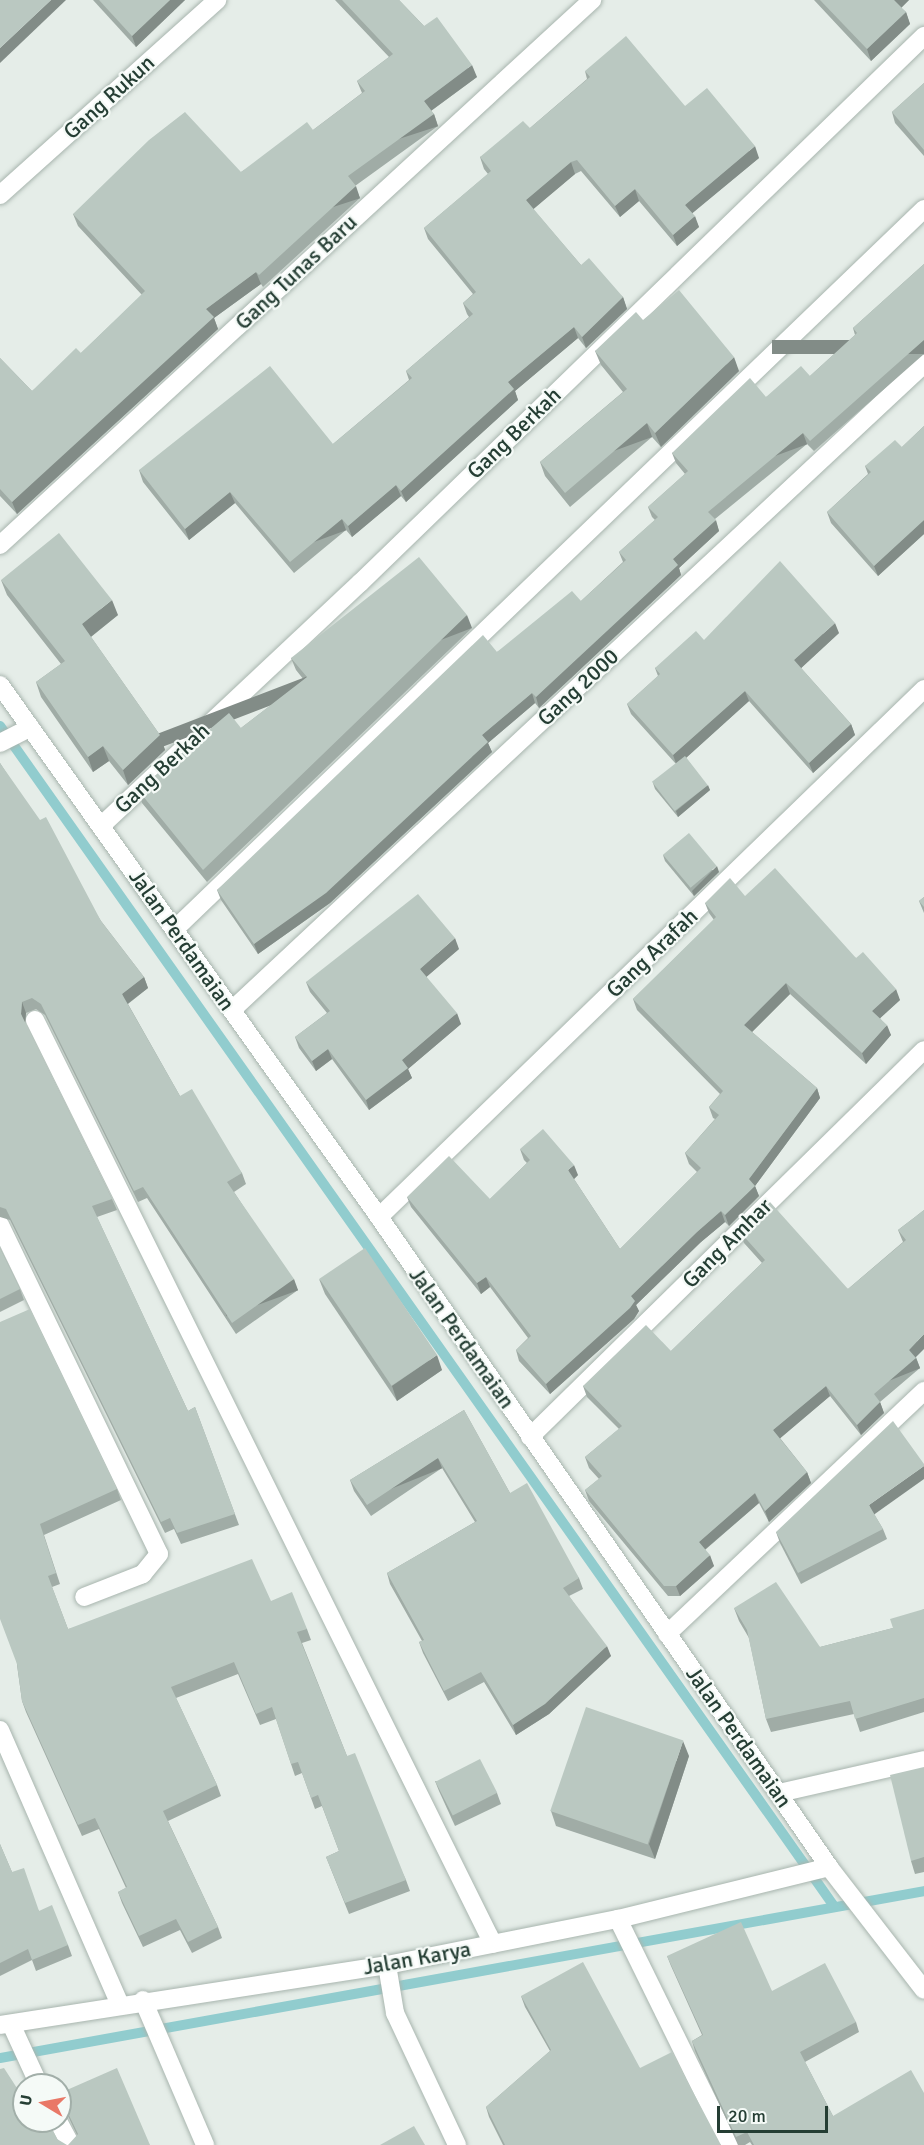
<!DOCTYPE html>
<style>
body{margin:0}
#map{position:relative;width:924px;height:2145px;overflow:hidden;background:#e5ede8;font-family:Signika,sans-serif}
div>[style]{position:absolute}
.stream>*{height:10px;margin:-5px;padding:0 5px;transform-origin:5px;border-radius:5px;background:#91ccce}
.roads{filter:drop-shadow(0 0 2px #a8b5ae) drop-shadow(0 0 2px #a8b5ae)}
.minor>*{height:18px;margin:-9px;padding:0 9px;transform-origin:9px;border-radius:9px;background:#fff}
.tertiary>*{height:18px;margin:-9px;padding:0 9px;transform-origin:9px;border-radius:9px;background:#fff}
.wall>*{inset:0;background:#a0aca6}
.shaded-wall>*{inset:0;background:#828c87;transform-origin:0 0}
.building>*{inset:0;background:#bac8c1;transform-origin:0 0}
span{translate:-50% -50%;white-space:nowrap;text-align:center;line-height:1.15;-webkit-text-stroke:4.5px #f5faf7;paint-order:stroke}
.street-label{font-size:22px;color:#253e34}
.north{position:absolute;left:12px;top:2073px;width:60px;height:60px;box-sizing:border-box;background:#f5faf7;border:2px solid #a2afa9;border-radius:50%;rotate:280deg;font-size:16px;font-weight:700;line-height:24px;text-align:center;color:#253e34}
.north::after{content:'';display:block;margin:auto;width:21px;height:27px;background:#e97867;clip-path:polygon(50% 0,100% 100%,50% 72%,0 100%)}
.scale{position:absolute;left:717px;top:2106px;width:111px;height:27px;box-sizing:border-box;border:3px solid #253e34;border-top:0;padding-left:8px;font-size:18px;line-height:21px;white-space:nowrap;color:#253e34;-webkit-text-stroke:4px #f5faf7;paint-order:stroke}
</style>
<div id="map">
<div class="stream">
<div style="left:0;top:726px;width:1445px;rotate:54.75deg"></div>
<div style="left:0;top:2058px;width:939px;rotate:-10.24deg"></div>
</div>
<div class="roads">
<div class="minor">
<div style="left:0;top:195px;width:292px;rotate:-41.9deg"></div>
<div style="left:0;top:545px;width:805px;rotate:-42.63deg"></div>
<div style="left:0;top:743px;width:34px;rotate:-27deg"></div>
<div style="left:101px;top:826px;width:355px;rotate:-43.2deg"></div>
<div style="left:360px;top:583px;width:786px;rotate:-44.12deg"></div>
<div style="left:175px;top:929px;width:1039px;rotate:-43.87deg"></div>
<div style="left:232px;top:1010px;width:947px;rotate:-43.03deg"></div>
<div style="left:35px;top:1020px;width:1031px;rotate:63.63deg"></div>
<div style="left:379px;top:1217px;width:759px;rotate:-44.09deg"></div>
<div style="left:0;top:1225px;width:365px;rotate:64.2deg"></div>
<div style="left:159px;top:1554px;width:26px;rotate:129deg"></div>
<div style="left:143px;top:1574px;width:63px;rotate:158.7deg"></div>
<div style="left:530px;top:1437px;width:552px;rotate:-44.49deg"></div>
<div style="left:667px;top:1634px;width:354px;rotate:-43.4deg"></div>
<div style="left:0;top:1730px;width:298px;rotate:66.4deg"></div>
<div style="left:779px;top:1793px;width:149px;rotate:-12.8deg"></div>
<div style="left:618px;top:1919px;width:252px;rotate:63.8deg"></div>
<div style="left:387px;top:1965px;width:49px;rotate:80.5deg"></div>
<div style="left:395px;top:2013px;width:146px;rotate:64.8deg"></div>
<div style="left:143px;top:2000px;width:158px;rotate:66.8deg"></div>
<div style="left:11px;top:2024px;width:67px;rotate:65.3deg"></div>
<div style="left:58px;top:2121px;width:27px;rotate:62deg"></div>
</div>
<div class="tertiary">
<div style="left:0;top:685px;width:653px;rotate:54.53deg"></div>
<div style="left:379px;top:1217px;width:791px;rotate:55.3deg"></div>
<div style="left:829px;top:1867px;width:155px;rotate:52.3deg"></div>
<div style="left:0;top:2025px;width:392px;rotate:-8.8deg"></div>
<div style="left:387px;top:1965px;width:236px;rotate:-11.3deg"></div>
<div style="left:618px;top:1919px;width:217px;rotate:-13.8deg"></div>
</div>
</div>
<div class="wall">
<div style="clip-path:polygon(93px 0,185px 0,136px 47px)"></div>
<div style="clip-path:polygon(335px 0,399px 0,424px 26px,477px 77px,431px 111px,434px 114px,438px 126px,355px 186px,360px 198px,263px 287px,261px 284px,214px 318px,218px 329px,17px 514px,0 496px,0 358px,32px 391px,81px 353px,142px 295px,78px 226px,73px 214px,241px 172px,313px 130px,362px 93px,357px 81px,389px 57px)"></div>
<div style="clip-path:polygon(814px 0,909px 0,901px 8px,906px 12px,910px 24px,871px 61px)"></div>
<div style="clip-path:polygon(585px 71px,685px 106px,759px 158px,692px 213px,699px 227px,677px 246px,639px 201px,620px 217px,581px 171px,575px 174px,533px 209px,581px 265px,623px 297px,627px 309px,586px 348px,578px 338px,515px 391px,518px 400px,406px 502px,401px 496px,352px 537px,346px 530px,294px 573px,235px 503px,189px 540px,143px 482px,139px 470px,333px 444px,409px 380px,406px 371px,469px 317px,467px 314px,463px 303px,473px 294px,428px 239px,424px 228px,488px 174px,484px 169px,480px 157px,530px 128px,587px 79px)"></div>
<div style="clip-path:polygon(924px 83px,924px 156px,895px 123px,892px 112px)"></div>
<div style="clip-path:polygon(924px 264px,924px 354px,814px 451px,807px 444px,715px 519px,719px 531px,679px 568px,681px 575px,539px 708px,535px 703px,488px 743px,492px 752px,330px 903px,258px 954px,221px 900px,217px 890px,497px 652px,581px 601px,623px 562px,619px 552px,655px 520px,652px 517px,648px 507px,685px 474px,676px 463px,672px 453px,766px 397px,810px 376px,855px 335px,853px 328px)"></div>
<div style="clip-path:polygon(643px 320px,739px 371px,661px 447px,652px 437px,570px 507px,545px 476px,540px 462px,623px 392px,601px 365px,595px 351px)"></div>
<div style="clip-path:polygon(924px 426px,924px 534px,878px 576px,831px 523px,827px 512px,868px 474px,865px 466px,902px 447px)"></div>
<div style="clip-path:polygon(1px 580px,118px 615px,91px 637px,160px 735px,165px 750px,128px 785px,109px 761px,93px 772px,41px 697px,36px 682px,61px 664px,7px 595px)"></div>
<div style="clip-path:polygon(472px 628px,207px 882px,142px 803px,138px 790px,241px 728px,304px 680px,296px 670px,291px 658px)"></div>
<div style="clip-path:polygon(839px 633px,801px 668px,851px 724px,855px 735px,813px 773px,749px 701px,686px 758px,710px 790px,678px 817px,655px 789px,653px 783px,676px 764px,631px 714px,627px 704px,658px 676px,655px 668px,704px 640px)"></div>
<div style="clip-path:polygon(0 763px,101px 921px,144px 977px,148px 988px,128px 1004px,180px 1096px,242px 1173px,246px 1184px,234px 1192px,298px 1290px,236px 1334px,147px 1198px,138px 1202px,45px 1015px,36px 1009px,26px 1013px,25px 1023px,112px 1199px,117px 1210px,97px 1217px,188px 1411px,195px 1407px,239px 1525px,181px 1544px,174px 1529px,165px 1533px,10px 1220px,0 1217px)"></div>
<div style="clip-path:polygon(663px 855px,719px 872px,694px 896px,665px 861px)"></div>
<div style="clip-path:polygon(745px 896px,856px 958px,900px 1000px,880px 1018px,891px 1035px,866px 1064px,790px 994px,752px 1032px,817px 1088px,820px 1098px,755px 1186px,759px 1196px,729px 1226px,725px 1222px,701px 1242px,636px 1305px,639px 1311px,634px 1319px,550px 1394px,519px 1361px,516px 1350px,528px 1338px,490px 1287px,481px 1294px,411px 1207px,407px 1197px,490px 1199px,527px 1163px,524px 1160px,520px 1149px,578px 1175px,574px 1179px,620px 1249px,697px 1172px,689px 1164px,685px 1153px,715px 1119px,713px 1118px,709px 1107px,720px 1094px,637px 1010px,633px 999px,714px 920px,709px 913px,705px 903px)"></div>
<div style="clip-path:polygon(924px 897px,924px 913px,919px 901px)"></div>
<div style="clip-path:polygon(459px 949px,426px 977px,461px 1024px,408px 1069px,412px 1078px,369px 1110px,332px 1059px,316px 1071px,299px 1048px,295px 1037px,327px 1013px,310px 992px,306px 982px)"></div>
<div style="clip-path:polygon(924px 1210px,916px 1357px,920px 1368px,880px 1402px,884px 1413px,861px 1435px,830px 1396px,780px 1438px,807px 1472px,811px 1483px,769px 1522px,759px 1503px,705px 1550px,714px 1566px,680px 1596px,668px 1596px,589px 1501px,585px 1490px,599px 1479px,589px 1468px,585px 1457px,619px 1429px,587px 1397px,583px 1386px,671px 1351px,762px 1263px,744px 1243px,740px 1232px,848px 1289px,903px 1242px,898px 1230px)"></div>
<div style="clip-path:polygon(0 1248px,20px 1289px,24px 1300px,0 1312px)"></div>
<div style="clip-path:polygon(319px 1279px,442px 1370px,397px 1401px,325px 1294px)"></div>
<div style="clip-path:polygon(0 1322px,117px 1489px,121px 1500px,44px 1535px,60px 1584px,52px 1587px,68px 1629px,271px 1601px,307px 1629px,311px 1640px,302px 1643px,347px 1756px,406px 1880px,410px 1891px,349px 1914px,326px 1857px,339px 1851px,322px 1806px,315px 1809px,302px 1773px,295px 1776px,276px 1719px,260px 1725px,238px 1674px,176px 1698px,217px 1785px,221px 1796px,168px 1821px,218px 1927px,222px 1938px,192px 1953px,180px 1930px,143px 1947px,122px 1903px,118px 1892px,126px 1888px,99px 1829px,82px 1836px,26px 1712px,22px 1701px,17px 1665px)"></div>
<div style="clip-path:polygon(464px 1410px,510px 1493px,579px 1578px,583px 1589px,569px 1596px,611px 1656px,549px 1714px,516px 1735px,484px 1682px,448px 1701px,423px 1653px,419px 1642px,422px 1641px,390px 1584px,387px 1573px,475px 1522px,442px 1468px,371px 1516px,354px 1491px,350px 1480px)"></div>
<div style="clip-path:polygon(874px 1514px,883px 1529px,887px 1539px,801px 1584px,780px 1543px,776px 1532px)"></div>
<div style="clip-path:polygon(734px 1608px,820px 1647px,893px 1628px,924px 1609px,924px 1712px,860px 1732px,854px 1714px,771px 1732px,766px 1719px,749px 1638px,739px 1621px)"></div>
<div style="clip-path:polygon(689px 1756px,655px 1859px,556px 1826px,551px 1811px)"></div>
<div style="clip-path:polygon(924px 1767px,924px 1872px,915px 1874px,911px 1861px)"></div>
<div style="clip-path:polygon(435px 1781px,497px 1793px,501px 1804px,455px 1826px,439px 1791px)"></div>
<div style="clip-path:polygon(0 1844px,12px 1872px,39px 1911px,68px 1945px,72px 1956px,36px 1971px,32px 1960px,0 1976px)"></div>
<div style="clip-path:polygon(667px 1956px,772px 1991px,856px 2022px,859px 2032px,805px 2062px,833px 2116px,924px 2145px,752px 2145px,750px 2142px,745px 2145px,738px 2145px,695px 2051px,692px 2041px,702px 2035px,671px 1966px)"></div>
<div style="clip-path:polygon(521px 1996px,640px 2068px,721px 2145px,503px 2145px,489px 2117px,486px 2107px,550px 2051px,525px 2007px)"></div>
<div style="clip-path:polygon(60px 2093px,150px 2145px,77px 2135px,68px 2116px,60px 2113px)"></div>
</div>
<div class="shaded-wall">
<div style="clip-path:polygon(51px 0,66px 0,0 63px,0 48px)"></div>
<div style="clip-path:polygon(170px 0,185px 0,136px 47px,132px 36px)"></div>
<div style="clip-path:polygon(894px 0,909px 0,898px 11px)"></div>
<div style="clip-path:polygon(906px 12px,910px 24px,871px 61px,867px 49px)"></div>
<div style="clip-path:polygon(472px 65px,477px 77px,428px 113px,424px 101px)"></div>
<div style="left:434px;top:114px;width:13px;height:106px;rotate:72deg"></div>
<div style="clip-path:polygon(755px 146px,759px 158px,689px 216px,685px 205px)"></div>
<div style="clip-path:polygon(571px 162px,575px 174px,530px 212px,526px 200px)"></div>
<div style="left:356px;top:186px;width:13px;height:132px;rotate:72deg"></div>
<div style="clip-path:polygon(635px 189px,639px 201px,620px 217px,615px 206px)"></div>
<div style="clip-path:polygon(695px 216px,699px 227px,677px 246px,673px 235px)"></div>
<div style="clip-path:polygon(256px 272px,261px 284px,214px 318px,218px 329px,17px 514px,12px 502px,206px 309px)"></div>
<div style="clip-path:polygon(623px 297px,627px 309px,586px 348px,582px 337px)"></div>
<div style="clip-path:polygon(574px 327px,578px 338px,515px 391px,518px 400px,406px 502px,401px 491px,508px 382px)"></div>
<div style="left:924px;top:340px;width:14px;height:152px;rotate:90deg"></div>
<div style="clip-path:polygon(734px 357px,739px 371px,661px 447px,655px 433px)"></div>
<div style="left:647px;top:423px;width:15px;height:108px;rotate:70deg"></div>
<div style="left:803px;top:433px;width:12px;height:124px;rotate:70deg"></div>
<div style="clip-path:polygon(396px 485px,401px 496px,352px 537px,348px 526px)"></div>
<div style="clip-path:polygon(230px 492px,235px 503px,189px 540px,185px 529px)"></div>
<div style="left:342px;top:519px;width:12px;height:67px;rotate:70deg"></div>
<div style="clip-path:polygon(716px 520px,719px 531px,679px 568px,681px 575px,539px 708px,536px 697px,673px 559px)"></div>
<div style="clip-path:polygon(924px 520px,924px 534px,878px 576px,874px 566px)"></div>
<div style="clip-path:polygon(112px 600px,118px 615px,88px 639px,82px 624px)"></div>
<div style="left:467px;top:615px;width:14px;height:367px;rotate:69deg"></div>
<div style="clip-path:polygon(835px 623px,839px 633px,798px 671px,794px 660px)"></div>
<div style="clip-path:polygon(745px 691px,749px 701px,677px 766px,673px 755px)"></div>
<div style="clip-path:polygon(532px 693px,535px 703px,488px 743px,492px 752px,330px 903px,258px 954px,254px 944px,482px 735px)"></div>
<div style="clip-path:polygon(851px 724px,855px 735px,813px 773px,809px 763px)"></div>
<div style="clip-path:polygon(160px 735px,165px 750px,128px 785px,123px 770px)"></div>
<div style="clip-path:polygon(103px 746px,109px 761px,93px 772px,88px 757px)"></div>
<div style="clip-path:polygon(708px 785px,710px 790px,678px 817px,676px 811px)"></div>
<div style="clip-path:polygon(717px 866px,719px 872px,694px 896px,692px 891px)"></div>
<div style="clip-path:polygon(455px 938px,459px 949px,424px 979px,420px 969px)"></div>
<div style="clip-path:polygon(144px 977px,148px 988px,126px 1005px,122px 994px)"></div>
<div style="clip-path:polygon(786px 983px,790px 994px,748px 1036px,744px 1025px)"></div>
<div style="clip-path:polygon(896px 989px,900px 1000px,876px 1022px,872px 1011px)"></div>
<div style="clip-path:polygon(22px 1002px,26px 1013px,25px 1025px,21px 1014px)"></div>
<div style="clip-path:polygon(457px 1013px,461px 1024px,408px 1069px,412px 1078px,369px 1110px,366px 1100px,402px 1060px)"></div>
<div style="clip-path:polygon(887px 1025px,891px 1035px,866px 1064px,862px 1053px)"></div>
<div style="clip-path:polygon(328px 1049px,332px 1059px,316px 1071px,312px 1061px)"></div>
<div style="clip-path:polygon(817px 1088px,820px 1098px,755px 1186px,759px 1196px,729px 1226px,725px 1215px,749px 1179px)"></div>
<div style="clip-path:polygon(574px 1165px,578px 1175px,572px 1181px,568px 1170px)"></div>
<div style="clip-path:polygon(721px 1211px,725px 1222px,701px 1242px,636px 1305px,639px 1311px,634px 1319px,550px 1394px,546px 1384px,631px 1296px,697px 1232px)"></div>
<div style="clip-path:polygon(486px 1277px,490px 1287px,481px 1294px,477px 1283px)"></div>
<div style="left:294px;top:1279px;width:12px;height:76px;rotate:70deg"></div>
<div style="clip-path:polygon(924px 1334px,924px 1349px,913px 1360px,909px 1350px)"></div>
<div style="clip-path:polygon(437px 1355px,442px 1370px,397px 1401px,392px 1386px)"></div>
<div style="left:916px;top:1358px;width:11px;height:55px;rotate:68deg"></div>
<div style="clip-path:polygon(826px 1386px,830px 1396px,777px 1441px,773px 1430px)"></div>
<div style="clip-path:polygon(880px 1402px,884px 1413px,861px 1435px,857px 1425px)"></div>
<div style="left:438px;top:1458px;width:11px;height:85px;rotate:68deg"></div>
<div style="clip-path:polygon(924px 1466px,924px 1479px,872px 1516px,869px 1505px)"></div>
<div style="clip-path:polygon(807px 1472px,811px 1483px,769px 1522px,765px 1511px)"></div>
<div style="clip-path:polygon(755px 1493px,759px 1503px,702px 1552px,699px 1542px)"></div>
<div style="clip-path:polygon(710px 1555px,714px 1566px,680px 1596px,676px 1586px)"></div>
<div style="clip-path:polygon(607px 1646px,611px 1656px,549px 1714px,516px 1735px,513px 1725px)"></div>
<div style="clip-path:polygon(683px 1741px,689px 1756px,655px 1859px,649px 1844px)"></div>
</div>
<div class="building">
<div style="clip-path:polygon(0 0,51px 0,0 48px)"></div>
<div style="clip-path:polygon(99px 0,170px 0,132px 36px)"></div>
<div style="clip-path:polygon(342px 0,399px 0,424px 26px,437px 17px,472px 65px,424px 101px,434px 114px,348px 176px,356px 186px,259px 275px,256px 272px,206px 309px,214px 317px,12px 502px,0 489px,0 358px,32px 391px,76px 348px,81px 353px,145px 291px,73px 214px,149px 140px,185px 112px,241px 172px,307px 122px,313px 130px,365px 91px,357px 81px,393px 54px)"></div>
<div style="clip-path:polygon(820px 0,894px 0,906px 12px,867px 49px)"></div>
<div style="clip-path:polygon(626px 36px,685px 106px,707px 88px,755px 146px,685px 205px,695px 216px,673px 235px,635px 189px,615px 206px,577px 160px,571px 162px,526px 200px,581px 265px,589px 258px,623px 297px,582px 337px,574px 327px,508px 382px,514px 389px,401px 491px,396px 485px,348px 526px,342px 519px,290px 562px,230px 492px,185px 529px,139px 470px,270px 366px,333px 444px,412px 378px,406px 371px,473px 314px,463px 303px,476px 292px,424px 228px,491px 171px,480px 157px,523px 121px,530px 128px,590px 77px,585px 71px)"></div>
<div style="clip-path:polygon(924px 83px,924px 150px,892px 112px)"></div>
<div style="clip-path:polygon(924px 264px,924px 340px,810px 441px,803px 433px,708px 512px,716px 520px,673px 559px,678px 565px,536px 697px,532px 693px,482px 735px,488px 742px,326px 893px,254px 944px,217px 890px,483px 635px,497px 652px,572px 591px,581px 601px,626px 560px,619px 552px,658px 517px,648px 507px,688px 471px,672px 453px,750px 378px,766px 397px,801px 366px,810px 376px,857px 333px,853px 328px)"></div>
<div style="clip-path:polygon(679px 290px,734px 357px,655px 433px,647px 423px,565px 493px,540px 462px,627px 389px,595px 351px,636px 312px,643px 320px)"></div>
<div style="clip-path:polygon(924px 426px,924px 520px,874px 566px,827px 512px,871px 472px,865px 466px,895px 440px,902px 447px)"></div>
<div style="clip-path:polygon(59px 533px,112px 600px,82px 624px,160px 735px,123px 770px,103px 746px,88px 757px,36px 682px,65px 661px,1px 580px)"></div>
<div style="clip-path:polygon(419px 557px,467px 615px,203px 870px,138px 790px,229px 713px,241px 728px,307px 677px,291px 658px)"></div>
<div style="clip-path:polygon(780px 561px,835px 623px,794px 660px,851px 724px,809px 763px,745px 691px,673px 755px,627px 704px,660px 674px,655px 668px,696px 631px,704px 640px)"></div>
<div style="left:685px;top:756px;width:37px;height:42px;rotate:52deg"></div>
<div style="clip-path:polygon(0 763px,40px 820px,46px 817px,101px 921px,144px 977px,122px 994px,180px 1096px,192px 1089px,242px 1173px,227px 1182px,294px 1279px,232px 1323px,143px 1187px,134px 1191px,41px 1004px,32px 998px,22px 1002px,21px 1014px,112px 1199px,92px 1206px,188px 1411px,195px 1407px,235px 1514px,177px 1533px,170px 1518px,161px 1522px,6px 1209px,0 1207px)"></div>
<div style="left:689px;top:833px;width:43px;height:34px;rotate:50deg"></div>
<div style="clip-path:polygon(775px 868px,856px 958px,863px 952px,896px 989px,872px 1011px,887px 1025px,862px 1053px,786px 983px,744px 1025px,817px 1088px,749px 1179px,755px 1186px,725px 1215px,721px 1211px,697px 1232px,631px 1296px,635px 1301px,630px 1308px,546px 1384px,516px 1350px,531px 1336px,486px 1277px,477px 1283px,407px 1197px,449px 1156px,490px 1199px,530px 1160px,520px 1149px,543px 1129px,574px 1165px,568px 1170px,620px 1249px,701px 1168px,685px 1153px,719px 1115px,709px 1107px,723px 1091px,633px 999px,716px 917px,705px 903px,730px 878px,745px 896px)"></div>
<div style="clip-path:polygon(418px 894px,455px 938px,420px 969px,457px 1013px,402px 1060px,408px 1068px,366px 1100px,328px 1049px,312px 1061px,295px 1037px,330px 1011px,306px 982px)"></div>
<div style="clip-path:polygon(924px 897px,924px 907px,919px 901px)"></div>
<div style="clip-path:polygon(770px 1202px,848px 1289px,906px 1240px,898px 1230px,924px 1210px,924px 1334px,909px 1350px,916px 1358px,874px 1394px,880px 1402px,857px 1425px,826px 1386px,773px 1430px,807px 1472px,765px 1511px,755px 1493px,699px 1542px,710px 1555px,676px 1586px,664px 1586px,585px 1490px,602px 1476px,585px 1457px,622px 1426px,583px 1386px,646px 1325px,671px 1351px,765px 1260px,740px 1232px)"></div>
<div style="clip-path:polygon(0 1248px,20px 1289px,0 1299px)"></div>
<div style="left:365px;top:1248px;width:129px;height:55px;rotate:56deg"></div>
<div style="clip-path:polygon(30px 1309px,117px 1489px,40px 1524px,56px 1573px,48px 1576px,68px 1629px,252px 1559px,271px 1601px,292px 1592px,307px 1629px,297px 1632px,347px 1756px,355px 1753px,406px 1880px,345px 1903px,326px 1857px,339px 1851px,318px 1795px,311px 1798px,298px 1762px,291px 1764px,272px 1707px,256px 1714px,234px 1662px,171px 1687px,217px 1785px,163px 1811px,218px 1927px,188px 1942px,176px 1919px,139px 1936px,118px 1892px,127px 1887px,95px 1818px,78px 1825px,22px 1701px,17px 1664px,0 1619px,0 1322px)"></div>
<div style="clip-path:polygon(464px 1410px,510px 1493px,527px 1483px,579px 1578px,563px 1588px,607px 1646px,545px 1704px,513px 1725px,481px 1672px,444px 1691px,419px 1642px,424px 1640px,387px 1573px,477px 1521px,438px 1458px,367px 1505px,350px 1480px)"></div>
<div style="clip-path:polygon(893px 1421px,924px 1464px,924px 1466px,869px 1505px,883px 1529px,798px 1573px,776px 1532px)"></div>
<div style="clip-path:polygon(776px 1582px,820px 1647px,893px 1628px,890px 1619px,924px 1609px,924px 1698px,855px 1719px,850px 1701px,766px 1719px,747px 1630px,734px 1608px)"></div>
<div style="left:586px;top:1707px;width:103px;height:110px;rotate:19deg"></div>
<div style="left:480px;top:1759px;width:38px;height:50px;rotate:63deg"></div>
<div style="clip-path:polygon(924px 1767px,924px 1857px,911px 1861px,890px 1775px)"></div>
<div style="clip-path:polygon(0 1844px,12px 1872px,24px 1868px,39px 1911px,52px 1905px,68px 1945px,32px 1960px,28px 1949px,0 1963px)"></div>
<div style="clip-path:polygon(741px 1922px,772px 1991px,825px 1963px,856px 2022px,800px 2052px,833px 2116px,911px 2070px,924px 2093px,924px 2145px,754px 2145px,747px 2132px,736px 2137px,692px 2041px,703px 2035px,667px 1956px)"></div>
<div style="clip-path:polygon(583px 1962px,640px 2068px,672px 2052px,721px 2145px,505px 2145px,486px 2107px,551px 2050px,521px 1996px)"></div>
<div style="clip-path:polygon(4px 2068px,24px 2099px,24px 2121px,48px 2121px,57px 2139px,67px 2145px,0 2145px,0 2069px)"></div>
<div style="clip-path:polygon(117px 2068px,150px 2145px,68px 2145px,78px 2134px,64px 2105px,60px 2103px,60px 2093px)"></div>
<div style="clip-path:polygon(414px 2126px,425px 2145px,380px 2145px)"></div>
</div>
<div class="street-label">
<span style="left:109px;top:97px;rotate:-42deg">Gang Rukun</span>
<span style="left:296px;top:272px;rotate:-43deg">Gang Tunas Baru</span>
<span style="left:514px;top:433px;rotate:-44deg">Gang Berkah</span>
<span style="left:578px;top:687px;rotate:-43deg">Gang 2000</span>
<span style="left:162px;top:768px;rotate:-43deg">Gang Berkah</span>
<span style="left:182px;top:940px;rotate:55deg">Jalan Perdamaian</span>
<span style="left:652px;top:953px;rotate:-44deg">Gang Arafah</span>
<span style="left:727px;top:1243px;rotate:-45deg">Gang Amhar</span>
<span style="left:462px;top:1338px;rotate:55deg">Jalan Perdamaian</span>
<span style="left:739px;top:1737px;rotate:55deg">Jalan Perdamaian</span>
<span style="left:417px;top:1958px;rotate:-10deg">Jalan Karya</span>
</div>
<div class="north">U</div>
<div class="scale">20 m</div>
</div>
